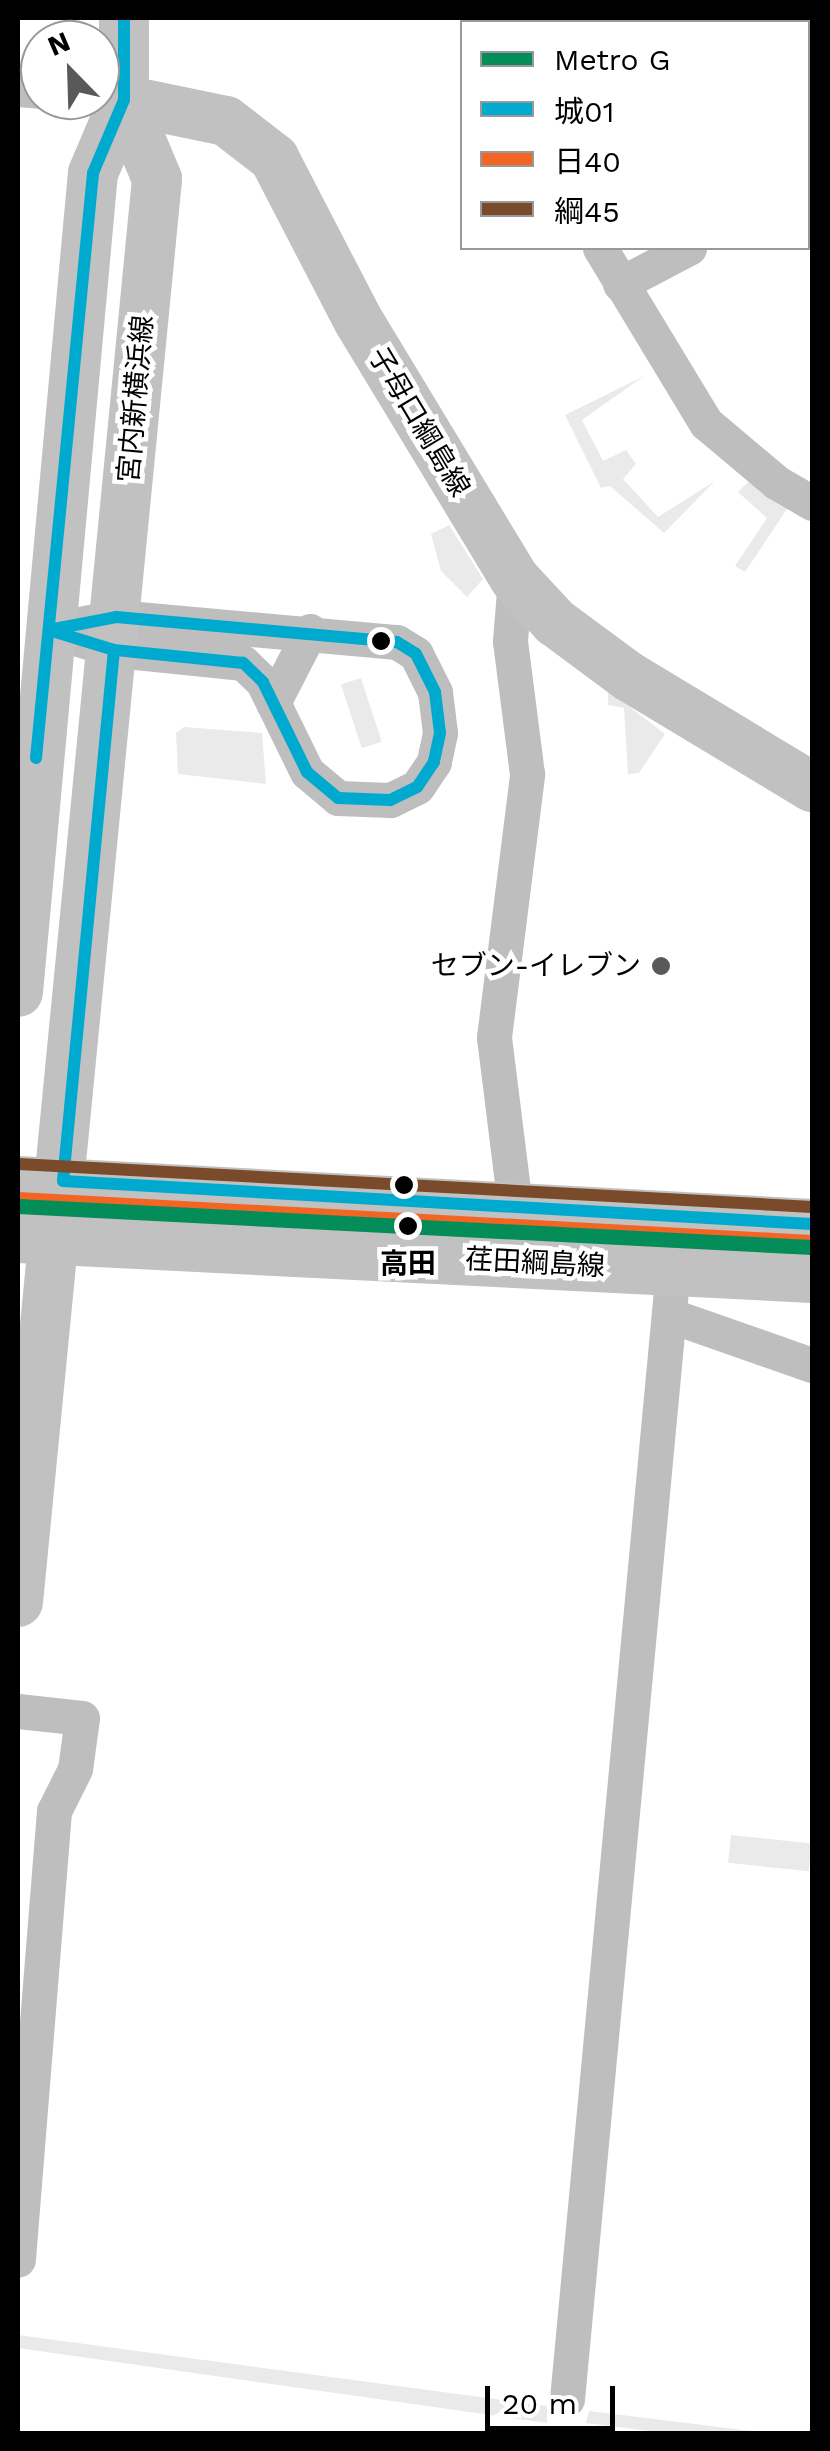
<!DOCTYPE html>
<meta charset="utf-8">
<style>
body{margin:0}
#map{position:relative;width:830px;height:2451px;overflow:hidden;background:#fff;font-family:"Work Sans","Noto Sans JP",sans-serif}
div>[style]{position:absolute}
.green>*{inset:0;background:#eaeaea;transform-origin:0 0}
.street>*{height:35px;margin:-17.5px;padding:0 17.5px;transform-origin:17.5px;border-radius:17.5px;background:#bebebe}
.secondary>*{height:50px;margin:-25px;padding:0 25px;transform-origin:25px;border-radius:25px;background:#c1c1c1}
.bus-1>*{height:12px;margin:-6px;padding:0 6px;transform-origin:6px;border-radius:6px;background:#00a9ce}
.bus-2>*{height:12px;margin:-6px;padding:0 6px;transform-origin:6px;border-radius:6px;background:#f26522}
.bus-3>*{height:12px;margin:-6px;padding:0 6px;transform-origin:6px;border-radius:6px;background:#7a4b2a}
.metro-1>*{height:15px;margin:-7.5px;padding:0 7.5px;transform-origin:7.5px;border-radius:7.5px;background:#048d58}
.dots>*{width:28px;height:28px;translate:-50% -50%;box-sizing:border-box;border:5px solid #fff;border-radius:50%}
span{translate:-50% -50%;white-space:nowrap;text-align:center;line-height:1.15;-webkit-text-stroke:9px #fff;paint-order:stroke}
.street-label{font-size:28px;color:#000}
.poi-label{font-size:28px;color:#000}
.right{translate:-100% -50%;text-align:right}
.stop-label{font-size:28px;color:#000;font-weight:700}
.frame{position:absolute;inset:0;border:20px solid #000;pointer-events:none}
.legend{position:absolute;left:460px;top:20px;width:350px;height:230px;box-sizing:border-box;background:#fff;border:2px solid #999;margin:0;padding:12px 18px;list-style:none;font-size:30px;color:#000}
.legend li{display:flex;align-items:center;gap:20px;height:50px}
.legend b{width:50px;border:2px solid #999}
.north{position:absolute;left:20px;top:20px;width:100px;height:100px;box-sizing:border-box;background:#fff;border:2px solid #999;border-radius:50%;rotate:337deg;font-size:28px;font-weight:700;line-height:40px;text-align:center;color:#000}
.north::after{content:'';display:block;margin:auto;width:35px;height:45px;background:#595959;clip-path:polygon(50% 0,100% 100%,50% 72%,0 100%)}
.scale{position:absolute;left:485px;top:2386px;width:130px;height:45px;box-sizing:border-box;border:5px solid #000;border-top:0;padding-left:12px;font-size:30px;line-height:35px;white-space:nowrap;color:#000;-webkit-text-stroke:8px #fff;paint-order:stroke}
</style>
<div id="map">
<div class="green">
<div style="clip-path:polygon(644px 376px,582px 420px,603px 461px,626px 450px,636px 464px,623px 479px,658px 517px,715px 481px,664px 533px,610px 486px,601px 488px,565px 415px)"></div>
<div style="clip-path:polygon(749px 481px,789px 506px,745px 572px,735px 566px,767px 518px,738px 492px)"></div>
<div style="clip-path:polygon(449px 525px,483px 579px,467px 597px,441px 571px,431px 534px)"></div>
<div style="left:361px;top:678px;width:67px;height:21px;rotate:72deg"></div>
<div style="clip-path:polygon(608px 690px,665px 734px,639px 773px,628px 774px,624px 708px,608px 705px)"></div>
<div style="clip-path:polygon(184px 727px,262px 733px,266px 784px,178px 774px,176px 733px)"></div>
<div style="left:731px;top:1835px;width:81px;height:28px;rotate:6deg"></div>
<div style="clip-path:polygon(18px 2335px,547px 2406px,547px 2423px,18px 2348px)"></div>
<div style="clip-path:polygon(589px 2411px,769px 2433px,666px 2433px,586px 2423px)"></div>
</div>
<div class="street">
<div style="left:485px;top:18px;width:4px;rotate:63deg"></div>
<div style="left:735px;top:18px;width:5px;rotate:53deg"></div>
<div style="left:18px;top:89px;width:22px;rotate:5deg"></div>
<div style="left:808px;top:149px;width:10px;rotate:66deg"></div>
<div style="left:808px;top:185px;width:4px;rotate:-27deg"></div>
<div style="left:600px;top:248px;width:205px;rotate:58.8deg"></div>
<div style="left:706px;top:423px;width:92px;rotate:40.1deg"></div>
<div style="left:776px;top:482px;width:42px;rotate:30.3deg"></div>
<div style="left:620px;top:284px;width:78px;rotate:-27.6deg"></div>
<div style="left:116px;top:617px;width:282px;rotate:5.1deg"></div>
<div style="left:397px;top:642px;width:22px;rotate:32deg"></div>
<div style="left:416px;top:654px;width:42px;rotate:63.4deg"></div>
<div style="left:435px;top:692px;width:41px;rotate:83deg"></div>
<div style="left:440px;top:733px;width:30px;rotate:102deg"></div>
<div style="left:434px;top:762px;width:30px;rotate:124deg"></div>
<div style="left:417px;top:787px;width:30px;rotate:154deg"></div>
<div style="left:390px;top:800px;width:52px;rotate:-177.8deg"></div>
<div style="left:338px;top:798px;width:40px;rotate:-140deg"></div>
<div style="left:307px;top:772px;width:100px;rotate:-116.1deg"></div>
<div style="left:263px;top:682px;width:28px;rotate:-136deg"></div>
<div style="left:243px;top:663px;width:130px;rotate:-174.2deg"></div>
<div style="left:114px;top:650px;width:68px;rotate:-162.9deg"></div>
<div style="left:49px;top:630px;width:68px;rotate:-11deg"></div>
<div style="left:273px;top:703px;width:81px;rotate:-62.8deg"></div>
<div style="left:515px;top:1206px;width:170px;rotate:-97.1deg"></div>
<div style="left:494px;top:1037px;width:265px;rotate:-82.8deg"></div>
<div style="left:527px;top:774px;width:134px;rotate:-97.3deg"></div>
<div style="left:510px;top:641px;width:62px;rotate:-85.4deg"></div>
<div style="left:669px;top:1315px;width:151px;rotate:19.3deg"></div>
<div style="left:18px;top:1711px;width:64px;rotate:6.2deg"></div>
<div style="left:82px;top:1718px;width:51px;rotate:97.8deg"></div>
<div style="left:75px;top:1769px;width:47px;rotate:116.6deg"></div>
<div style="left:54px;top:1811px;width:450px;rotate:94.6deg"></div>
<div style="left:567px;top:2399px;width:1134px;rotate:-84.64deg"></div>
</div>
<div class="secondary">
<div style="left:124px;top:100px;width:104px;rotate:11.6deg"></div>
<div style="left:226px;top:121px;width:61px;rotate:37.6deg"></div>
<div style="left:274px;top:158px;width:182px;rotate:62.6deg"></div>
<div style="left:358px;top:320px;width:303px;rotate:58.8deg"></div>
<div style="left:515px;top:579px;width:59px;rotate:47.1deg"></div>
<div style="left:555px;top:622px;width:91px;rotate:36.5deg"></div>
<div style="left:628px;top:676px;width:215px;rotate:31.1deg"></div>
<div style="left:18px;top:992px;width:822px;rotate:-84.77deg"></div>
<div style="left:93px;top:173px;width:79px;rotate:-67deg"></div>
<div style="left:124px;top:100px;width:82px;rotate:-90deg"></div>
<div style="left:18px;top:1181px;width:795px;rotate:3.1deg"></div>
<div style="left:18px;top:1238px;width:795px;rotate:2.88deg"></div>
<div style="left:18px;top:1602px;width:1430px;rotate:-84.42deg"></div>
<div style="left:157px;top:179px;width:86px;rotate:-112.7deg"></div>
</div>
<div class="bus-1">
<div style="left:116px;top:617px;width:282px;rotate:5.1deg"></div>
<div style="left:397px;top:642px;width:22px;rotate:32deg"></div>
<div style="left:416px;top:654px;width:42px;rotate:63.4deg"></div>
<div style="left:435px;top:692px;width:41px;rotate:83deg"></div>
<div style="left:440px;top:733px;width:30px;rotate:102deg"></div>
<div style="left:434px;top:762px;width:30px;rotate:124deg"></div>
<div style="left:417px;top:787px;width:30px;rotate:154deg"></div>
<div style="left:390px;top:800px;width:52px;rotate:-177.8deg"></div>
<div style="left:338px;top:798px;width:40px;rotate:-140deg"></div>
<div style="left:307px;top:772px;width:100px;rotate:-116.1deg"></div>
<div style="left:263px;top:682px;width:28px;rotate:-136deg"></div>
<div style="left:243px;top:663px;width:130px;rotate:-174.2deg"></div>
<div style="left:114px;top:650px;width:68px;rotate:-162.9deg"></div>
<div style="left:49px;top:630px;width:68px;rotate:-11deg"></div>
<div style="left:114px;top:650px;width:533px;rotate:95.49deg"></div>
<div style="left:63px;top:1181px;width:750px;rotate:3.29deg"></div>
<div style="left:36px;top:758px;width:588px;rotate:-84.43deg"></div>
<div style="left:93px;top:173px;width:79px;rotate:-67deg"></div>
<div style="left:124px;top:100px;width:82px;rotate:-90deg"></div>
</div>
<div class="bus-2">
<div style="left:18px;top:1198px;width:794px;rotate:3.1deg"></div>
</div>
<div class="bus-3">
<div style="left:19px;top:1164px;width:794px;rotate:3.1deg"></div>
</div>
<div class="metro-1">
<div style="left:18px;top:1206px;width:795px;rotate:2.96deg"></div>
</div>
<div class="dots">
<div style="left:381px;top:641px;background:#000"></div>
<div style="left:661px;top:966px;background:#595959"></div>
<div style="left:404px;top:1185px;background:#000"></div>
<div style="left:408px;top:1226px;background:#000"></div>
</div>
<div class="street-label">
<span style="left:136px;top:399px;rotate:-85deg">宮内新横浜線</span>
<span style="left:419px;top:422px;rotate:59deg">子母口綱島線</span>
<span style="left:535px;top:1263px;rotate:3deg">荏田綱島線</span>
</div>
<div class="poi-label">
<span class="right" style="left:641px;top:966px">セブン-イレブン</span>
</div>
<div class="stop-label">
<span style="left:408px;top:1264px">高田</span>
</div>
<div class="frame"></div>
<ul class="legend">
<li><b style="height:12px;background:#048d58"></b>Metro G</li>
<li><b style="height:12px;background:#00a9ce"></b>城01</li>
<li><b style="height:12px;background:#f26522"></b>日40</li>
<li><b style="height:12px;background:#7a4b2a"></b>綱45</li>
</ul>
<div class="north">N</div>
<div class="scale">20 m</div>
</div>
